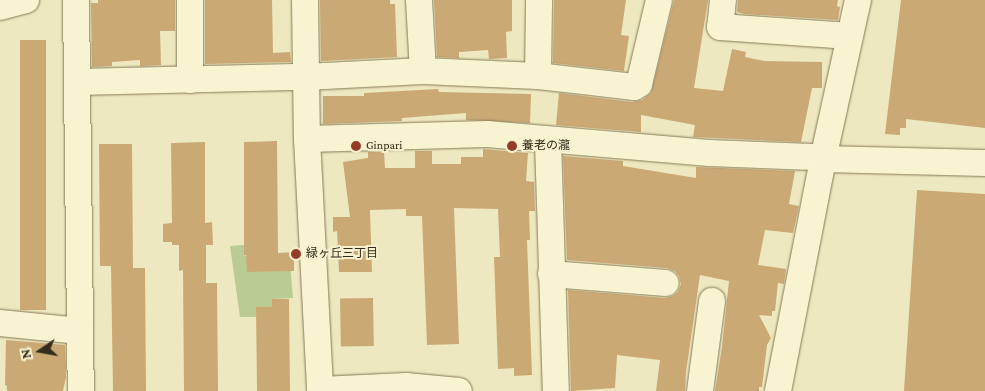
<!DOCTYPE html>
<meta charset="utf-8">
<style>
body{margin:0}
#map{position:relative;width:985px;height:391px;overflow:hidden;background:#ede8bf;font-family:"Crimson Pro","Noto Sans JP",serif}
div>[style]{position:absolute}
.green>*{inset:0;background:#bacb93}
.building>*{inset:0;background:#cba975;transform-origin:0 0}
.roads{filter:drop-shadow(0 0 1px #857957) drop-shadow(0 0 1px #857957)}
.minor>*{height:26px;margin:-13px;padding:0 13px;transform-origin:13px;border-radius:13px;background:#f8f4d2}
.dots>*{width:14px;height:14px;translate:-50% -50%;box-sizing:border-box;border:2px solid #f5f1ce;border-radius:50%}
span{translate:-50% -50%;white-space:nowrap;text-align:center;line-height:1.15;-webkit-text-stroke:4px #f5f1ce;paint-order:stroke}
.poi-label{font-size:12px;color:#352d1c}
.left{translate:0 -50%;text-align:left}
.north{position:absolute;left:15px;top:326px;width:50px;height:50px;-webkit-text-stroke:4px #f5f1ce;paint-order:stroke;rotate:258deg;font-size:14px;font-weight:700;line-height:20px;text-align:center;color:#352d1c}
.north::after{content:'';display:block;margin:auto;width:18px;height:22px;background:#352d1c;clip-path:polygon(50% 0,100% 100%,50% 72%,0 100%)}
</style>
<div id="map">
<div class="green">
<div style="clip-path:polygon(244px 245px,245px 256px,262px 256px,290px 263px,293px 298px,272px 299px,272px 307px,256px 309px,257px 317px,240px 317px,230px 246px)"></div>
</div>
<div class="building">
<div style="clip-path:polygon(98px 0,175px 0,175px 31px,160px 31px,161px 65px,140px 66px,140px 60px,112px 62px,112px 66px,92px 67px,91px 3px,98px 3px)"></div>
<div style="clip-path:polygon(205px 0,272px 0,273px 53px,290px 52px,291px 62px,205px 64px)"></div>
<div style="clip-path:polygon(320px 0,390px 0,390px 4px,395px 4px,397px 57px,321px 61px)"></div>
<div style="clip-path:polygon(434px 0,512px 0,512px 31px,506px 32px,507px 58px,489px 59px,488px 50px,459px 52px,459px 58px,437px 57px)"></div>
<div style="clip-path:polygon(554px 0,626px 0,621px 35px,629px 36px,624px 71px,553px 63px)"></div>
<div style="clip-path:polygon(674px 0,708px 0,694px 88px,723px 91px,732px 49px,746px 52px,745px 57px,764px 61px,822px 62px,822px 88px,812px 88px,801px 142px,693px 137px,695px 125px,641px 115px,641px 132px,556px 125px,559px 93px,632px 102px,642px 100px,651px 93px)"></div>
<div style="clip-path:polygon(738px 0,838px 0,837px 6px,840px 7px,838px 20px,745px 14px,737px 12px)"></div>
<div style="clip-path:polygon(901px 0,985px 0,985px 128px,906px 119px,906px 128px,900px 128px,900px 135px,885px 134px)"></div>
<div style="left:20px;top:40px;width:26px;height:270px"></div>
<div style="clip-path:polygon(438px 89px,439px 92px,531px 94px,530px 123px,466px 120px,466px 113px,402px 118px,402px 121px,323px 124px,323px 96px,364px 96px,364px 93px)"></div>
<div style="clip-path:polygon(277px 141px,278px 253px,294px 252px,294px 271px,247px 272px,246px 255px,244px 255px,244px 142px)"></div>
<div style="clip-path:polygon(205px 142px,205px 223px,212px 222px,213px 245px,206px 245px,206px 283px,217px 283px,218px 391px,184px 391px,183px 270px,179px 271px,179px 245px,172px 245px,172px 242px,163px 242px,163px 224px,172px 223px,171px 143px)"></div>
<div style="clip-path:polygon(99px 144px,132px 144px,133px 268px,145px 268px,146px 391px,113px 391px,111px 266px,100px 266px)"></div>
<div style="clip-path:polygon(483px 149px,528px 153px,526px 181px,534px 182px,535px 211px,529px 211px,530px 240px,527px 240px,532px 375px,514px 376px,514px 368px,498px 369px,494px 257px,500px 257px,498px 209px,454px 208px,459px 344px,427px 345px,422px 216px,406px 216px,406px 209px,370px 210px,372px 272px,339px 272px,337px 231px,333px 232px,333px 217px,350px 217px,343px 162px,368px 158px,368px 152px,384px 152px,385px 168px,415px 168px,415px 151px,432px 151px,432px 164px,461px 164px,461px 157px,483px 157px)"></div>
<div style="clip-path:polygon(563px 156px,623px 161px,623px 166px,696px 178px,696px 167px,795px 171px,789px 204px,799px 206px,793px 233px,765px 230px,758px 265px,786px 269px,784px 284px,778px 283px,775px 311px,772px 311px,772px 316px,759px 315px,771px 338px,767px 345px,762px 387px,759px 387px,759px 391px,715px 391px,722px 347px,729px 281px,700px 275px,686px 372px,685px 391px,656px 391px,660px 360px,617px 355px,615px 388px,571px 391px,568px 290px,665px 298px,673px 296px,678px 292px,681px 284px,679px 276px,675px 271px,667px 268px,567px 260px)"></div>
<div style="clip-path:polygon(917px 190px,985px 194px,985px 391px,904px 391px)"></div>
<div style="left:373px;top:298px;width:48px;height:33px;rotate:89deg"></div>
<div style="clip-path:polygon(272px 299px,289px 299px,290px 391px,257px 391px,256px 307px,272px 307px)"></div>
<div style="clip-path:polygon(6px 340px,65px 345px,66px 377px,63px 391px,7px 391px,7px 386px,5px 385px)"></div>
</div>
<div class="roads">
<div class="minor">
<div style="left:76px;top:0;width:391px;rotate:89.3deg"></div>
<div style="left:190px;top:0;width:80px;rotate:90deg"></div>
<div style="left:305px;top:0;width:139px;rotate:89.2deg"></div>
<div style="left:307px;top:139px;width:252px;rotate:87deg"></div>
<div style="left:419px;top:0;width:71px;rotate:86.8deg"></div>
<div style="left:723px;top:0;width:27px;rotate:96deg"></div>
<div style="left:720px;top:27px;width:130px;rotate:4deg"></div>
<div style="left:0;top:7px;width:27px;rotate:-15deg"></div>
<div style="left:538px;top:76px;width:76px;rotate:-89.2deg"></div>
<div style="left:77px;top:82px;width:228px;rotate:-1.3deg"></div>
<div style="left:305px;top:77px;width:118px;rotate:-2.9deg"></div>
<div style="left:423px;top:71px;width:115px;rotate:2.5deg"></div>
<div style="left:538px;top:76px;width:97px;rotate:6.5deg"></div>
<div style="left:634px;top:87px;width:6px;rotate:-31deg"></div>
<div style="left:639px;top:84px;width:86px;rotate:-76.6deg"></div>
<div style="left:307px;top:139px;width:180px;rotate:-1.6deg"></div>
<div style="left:487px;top:134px;width:223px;rotate:4.9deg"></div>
<div style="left:709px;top:153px;width:104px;rotate:2.2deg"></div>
<div style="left:813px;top:157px;width:10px;rotate:11deg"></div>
<div style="left:823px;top:159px;width:162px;rotate:1.4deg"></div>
<div style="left:548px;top:141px;width:250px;rotate:88.2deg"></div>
<div style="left:551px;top:274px;width:115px;rotate:4.5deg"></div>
<div style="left:0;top:323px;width:80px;rotate:5.7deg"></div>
<div style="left:320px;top:390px;width:86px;rotate:-2.7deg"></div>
<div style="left:406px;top:386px;width:53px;rotate:5.4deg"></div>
<div style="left:700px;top:391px;width:91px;rotate:-82.4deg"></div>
<div style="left:778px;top:391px;width:236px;rotate:-79deg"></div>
<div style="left:823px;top:159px;width:163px;rotate:-77.6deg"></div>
</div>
</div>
<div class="dots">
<div style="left:356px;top:146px;background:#943c28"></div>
<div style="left:512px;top:146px;background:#943c28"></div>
<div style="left:296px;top:254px;background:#943c28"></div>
</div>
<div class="poi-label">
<span class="left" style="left:366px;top:146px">Ginpari</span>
<span class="left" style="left:522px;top:146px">養老の瀧</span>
<span class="left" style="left:306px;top:254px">緑ヶ丘三丁目</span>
</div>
<div class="north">N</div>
</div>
